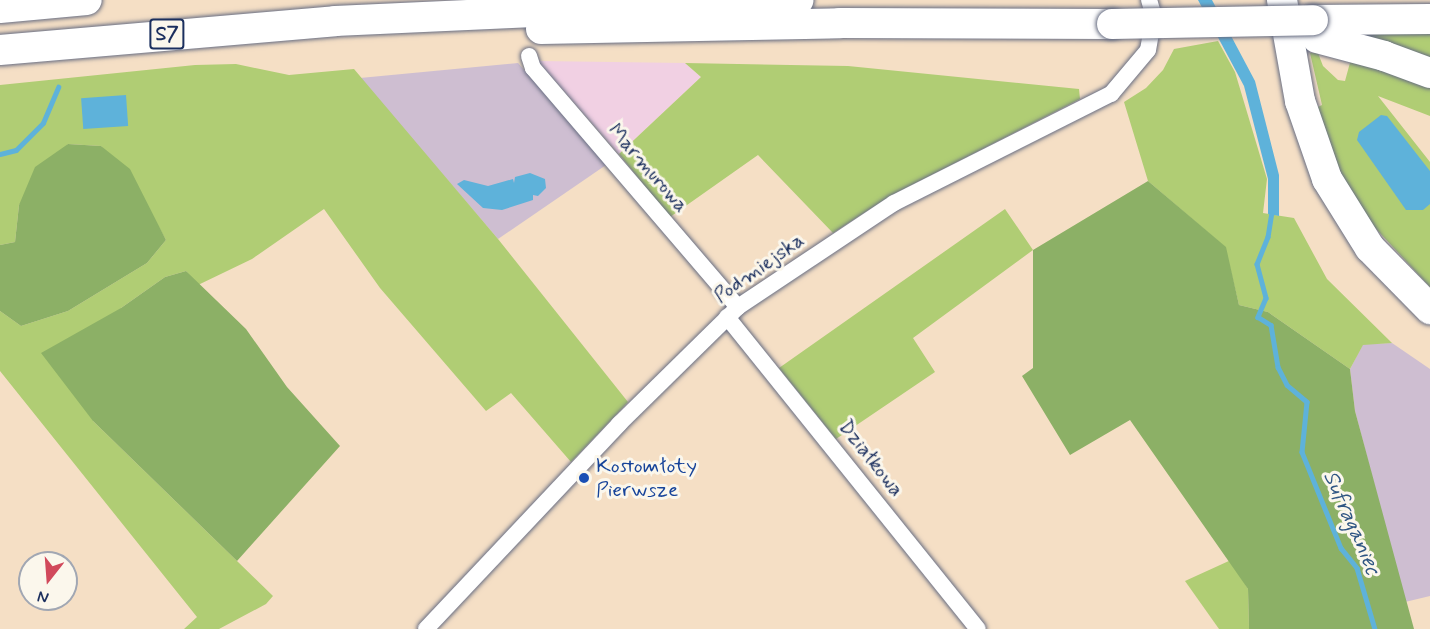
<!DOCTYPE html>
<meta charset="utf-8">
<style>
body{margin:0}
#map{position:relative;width:1430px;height:629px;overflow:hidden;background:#f5dfc5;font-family:Mynerve,sans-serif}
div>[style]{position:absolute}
.built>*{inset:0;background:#f1d0e3}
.industrial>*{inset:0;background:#cebed1}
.green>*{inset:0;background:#b0cd74}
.forest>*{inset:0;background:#8cb066}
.water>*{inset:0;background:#5eb2da;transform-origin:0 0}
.stream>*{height:4.5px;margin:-2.25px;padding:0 2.25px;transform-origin:2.25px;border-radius:2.25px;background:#5eb2da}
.roads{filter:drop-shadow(0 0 2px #676d82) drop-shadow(0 0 2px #676d82)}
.street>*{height:16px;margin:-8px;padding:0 8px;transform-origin:8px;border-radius:8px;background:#fff}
.highway>*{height:30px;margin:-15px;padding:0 15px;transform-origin:15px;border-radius:15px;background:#fff}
.bridges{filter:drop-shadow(0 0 2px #676d82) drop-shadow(0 0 2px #676d82)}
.highway-bridge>*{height:30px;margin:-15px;padding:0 15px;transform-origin:15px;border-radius:15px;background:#fff}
.dots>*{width:16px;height:16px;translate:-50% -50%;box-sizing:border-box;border:3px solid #fbf7ec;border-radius:50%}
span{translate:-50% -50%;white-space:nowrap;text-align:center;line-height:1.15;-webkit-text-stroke:6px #fbf7ec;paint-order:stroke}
.shield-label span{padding:2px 4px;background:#fbf7ec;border:2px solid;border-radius:4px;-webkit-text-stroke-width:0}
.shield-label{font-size:20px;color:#1b2f5e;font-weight:700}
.street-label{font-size:21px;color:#1b2f5e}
.transit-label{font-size:21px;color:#164399}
.left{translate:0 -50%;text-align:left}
.water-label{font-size:22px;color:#2f5683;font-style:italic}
.north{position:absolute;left:18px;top:551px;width:60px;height:60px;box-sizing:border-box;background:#fbf7ec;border:2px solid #a1a7b3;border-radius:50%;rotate:197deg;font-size:16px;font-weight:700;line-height:24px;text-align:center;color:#1b2f5e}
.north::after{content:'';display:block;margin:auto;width:21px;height:27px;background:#d1495b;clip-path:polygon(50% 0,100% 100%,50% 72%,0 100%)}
</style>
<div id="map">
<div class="built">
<div style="clip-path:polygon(538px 61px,685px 63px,701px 77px,619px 154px)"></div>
</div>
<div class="industrial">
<div style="clip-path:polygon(518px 63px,606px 165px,498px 239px,360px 78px)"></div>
<div style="clip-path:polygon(1392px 343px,1430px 369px,1430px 596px,1405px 602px,1355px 411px,1350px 369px,1363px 344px)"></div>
</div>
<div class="green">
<div style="clip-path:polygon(1346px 32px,1430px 34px,1430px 65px)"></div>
<div style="clip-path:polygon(1218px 41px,1235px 72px,1267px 179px,1263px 213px,1294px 218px,1327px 279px,1392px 343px,1363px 345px,1350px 369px,1268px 312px,1239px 305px,1225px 247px,1148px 181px,1124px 102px,1146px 88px,1163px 70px,1174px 49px)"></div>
<div style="clip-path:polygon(1310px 53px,1318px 53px,1323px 66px,1338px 80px,1345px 81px,1351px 59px,1430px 86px,1430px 116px,1378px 96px,1430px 162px,1430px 287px,1366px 218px,1342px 178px,1316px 108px,1322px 105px)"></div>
<div style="clip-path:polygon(685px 63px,848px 66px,1079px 89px,1080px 99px,890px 196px,833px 233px,758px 155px,670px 217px,619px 154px,701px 77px)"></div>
<div style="clip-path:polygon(236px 64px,289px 75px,354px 69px,498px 239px,628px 402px,571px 462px,511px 393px,486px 411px,380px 288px,324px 209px,252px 259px,198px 285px,186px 271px,165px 277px,121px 308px,93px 421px,273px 596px,266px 604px,219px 629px,184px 629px,197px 617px,0 371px,0 311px,21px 326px,68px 311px,147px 263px,166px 240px,147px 206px,101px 146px,68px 144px,19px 205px,15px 242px,0 245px,0 85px,195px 65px)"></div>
<div style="clip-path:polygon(1005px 209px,1033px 250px,913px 338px,935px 372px,836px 439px,779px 368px)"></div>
<div style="clip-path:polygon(1231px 560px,1248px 589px,1249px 629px,1219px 629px,1185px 581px)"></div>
</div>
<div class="forest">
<div style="clip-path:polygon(68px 144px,101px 146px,130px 169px,166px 240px,147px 263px,68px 311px,21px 326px,0 311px,0 245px,15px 242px,19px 205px,35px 167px)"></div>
<div style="clip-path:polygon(1148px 181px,1226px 247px,1239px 305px,1268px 312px,1350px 369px,1355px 411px,1414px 629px,1249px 629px,1248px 589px,1130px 420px,1070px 455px,1022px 376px,1033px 368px,1033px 250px)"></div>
<div style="clip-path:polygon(186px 271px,246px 329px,287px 387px,340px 446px,237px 561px,93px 421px,41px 353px,121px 308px,165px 277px)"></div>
</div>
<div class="water">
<div style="clip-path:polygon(1198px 0,1212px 0,1255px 81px,1279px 175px,1279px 216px,1268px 214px,1268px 179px,1244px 86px)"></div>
<div style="left:126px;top:95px;width:31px;height:45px;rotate:86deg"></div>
<div style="clip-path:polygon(1381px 115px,1387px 116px,1430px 171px,1430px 204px,1423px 210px,1406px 210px,1357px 140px,1359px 132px)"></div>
<div style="clip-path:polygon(530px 173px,545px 179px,546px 188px,538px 196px,533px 195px,533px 200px,502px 210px,483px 208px,457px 184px,464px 180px,488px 186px,513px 179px,514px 183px,515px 177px)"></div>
</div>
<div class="stream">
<div style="left:0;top:154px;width:16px;rotate:-14deg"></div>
<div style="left:16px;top:150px;width:38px;rotate:-45deg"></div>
<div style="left:43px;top:123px;width:39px;rotate:-67deg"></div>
<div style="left:1272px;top:212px;width:25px;rotate:99deg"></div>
<div style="left:1268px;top:237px;width:29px;rotate:112deg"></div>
<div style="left:1257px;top:264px;width:35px;rotate:75deg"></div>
<div style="left:1266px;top:298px;width:21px;rotate:113deg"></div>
<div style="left:1258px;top:317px;width:15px;rotate:32deg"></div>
<div style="left:1271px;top:325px;width:43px;rotate:80.5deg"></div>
<div style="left:1278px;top:367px;width:20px;rotate:63deg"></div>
<div style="left:1287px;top:385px;width:26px;rotate:40deg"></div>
<div style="left:1307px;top:402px;width:50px;rotate:95.7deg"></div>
<div style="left:1302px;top:452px;width:104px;rotate:67.9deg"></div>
<div style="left:1341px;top:548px;width:26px;rotate:51deg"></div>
<div style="left:1357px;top:568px;width:64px;rotate:73.6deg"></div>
</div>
<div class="roads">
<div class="street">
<div style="left:529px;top:56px;width:13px;rotate:72deg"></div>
<div style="left:533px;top:68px;width:315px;rotate:49.4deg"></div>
<div style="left:727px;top:317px;width:400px;rotate:51.2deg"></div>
<div style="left:426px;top:629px;width:282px;rotate:-46.7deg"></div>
<div style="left:619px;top:424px;width:167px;rotate:-44.5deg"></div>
<div style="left:738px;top:307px;width:187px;rotate:-33.7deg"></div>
<div style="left:894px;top:203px;width:243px;rotate:-26.7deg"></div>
<div style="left:1111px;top:94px;width:57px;rotate:-49.9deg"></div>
<div style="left:1148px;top:50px;width:34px;rotate:-80deg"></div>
<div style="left:1154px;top:17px;width:18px;rotate:-106deg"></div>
</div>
<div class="highway">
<div style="left:1282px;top:0;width:103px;rotate:79.9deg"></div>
<div style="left:1300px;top:101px;width:83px;rotate:70.9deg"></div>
<div style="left:1327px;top:179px;width:81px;rotate:58.1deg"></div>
<div style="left:1370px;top:248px;width:86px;rotate:45.5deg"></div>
<div style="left:0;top:8px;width:87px;rotate:-5.3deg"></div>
<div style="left:1313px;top:20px;width:117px;rotate:-0.5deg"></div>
<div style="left:541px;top:29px;width:299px;rotate:-1.1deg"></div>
<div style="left:840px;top:23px;width:272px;rotate:0.2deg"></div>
<div style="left:1317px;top:38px;width:69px;rotate:15deg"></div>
<div style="left:1384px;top:56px;width:49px;rotate:20.3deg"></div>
<div style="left:0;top:50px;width:336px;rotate:-4.9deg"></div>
<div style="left:335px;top:21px;width:464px;rotate:-2.6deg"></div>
</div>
</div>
<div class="bridges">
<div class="highway-bridge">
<div style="left:1112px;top:24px;width:201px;rotate:-1.1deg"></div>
</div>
</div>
<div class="dots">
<div style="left:584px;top:478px;background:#1a4fb4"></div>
</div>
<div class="shield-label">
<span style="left:167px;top:34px">S7</span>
</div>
<div class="street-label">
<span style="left:648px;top:168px;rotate:49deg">Marmurowa</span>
<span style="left:759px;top:268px;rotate:-35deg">Podmiejska</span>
<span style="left:871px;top:458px;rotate:52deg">Działkowa</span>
</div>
<div class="transit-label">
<span class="left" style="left:596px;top:478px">Kostomłoty<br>Pierwsze</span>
</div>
<div class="water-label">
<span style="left:1351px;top:523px;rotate:66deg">Sufraganiec</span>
</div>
<div class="north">N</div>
</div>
